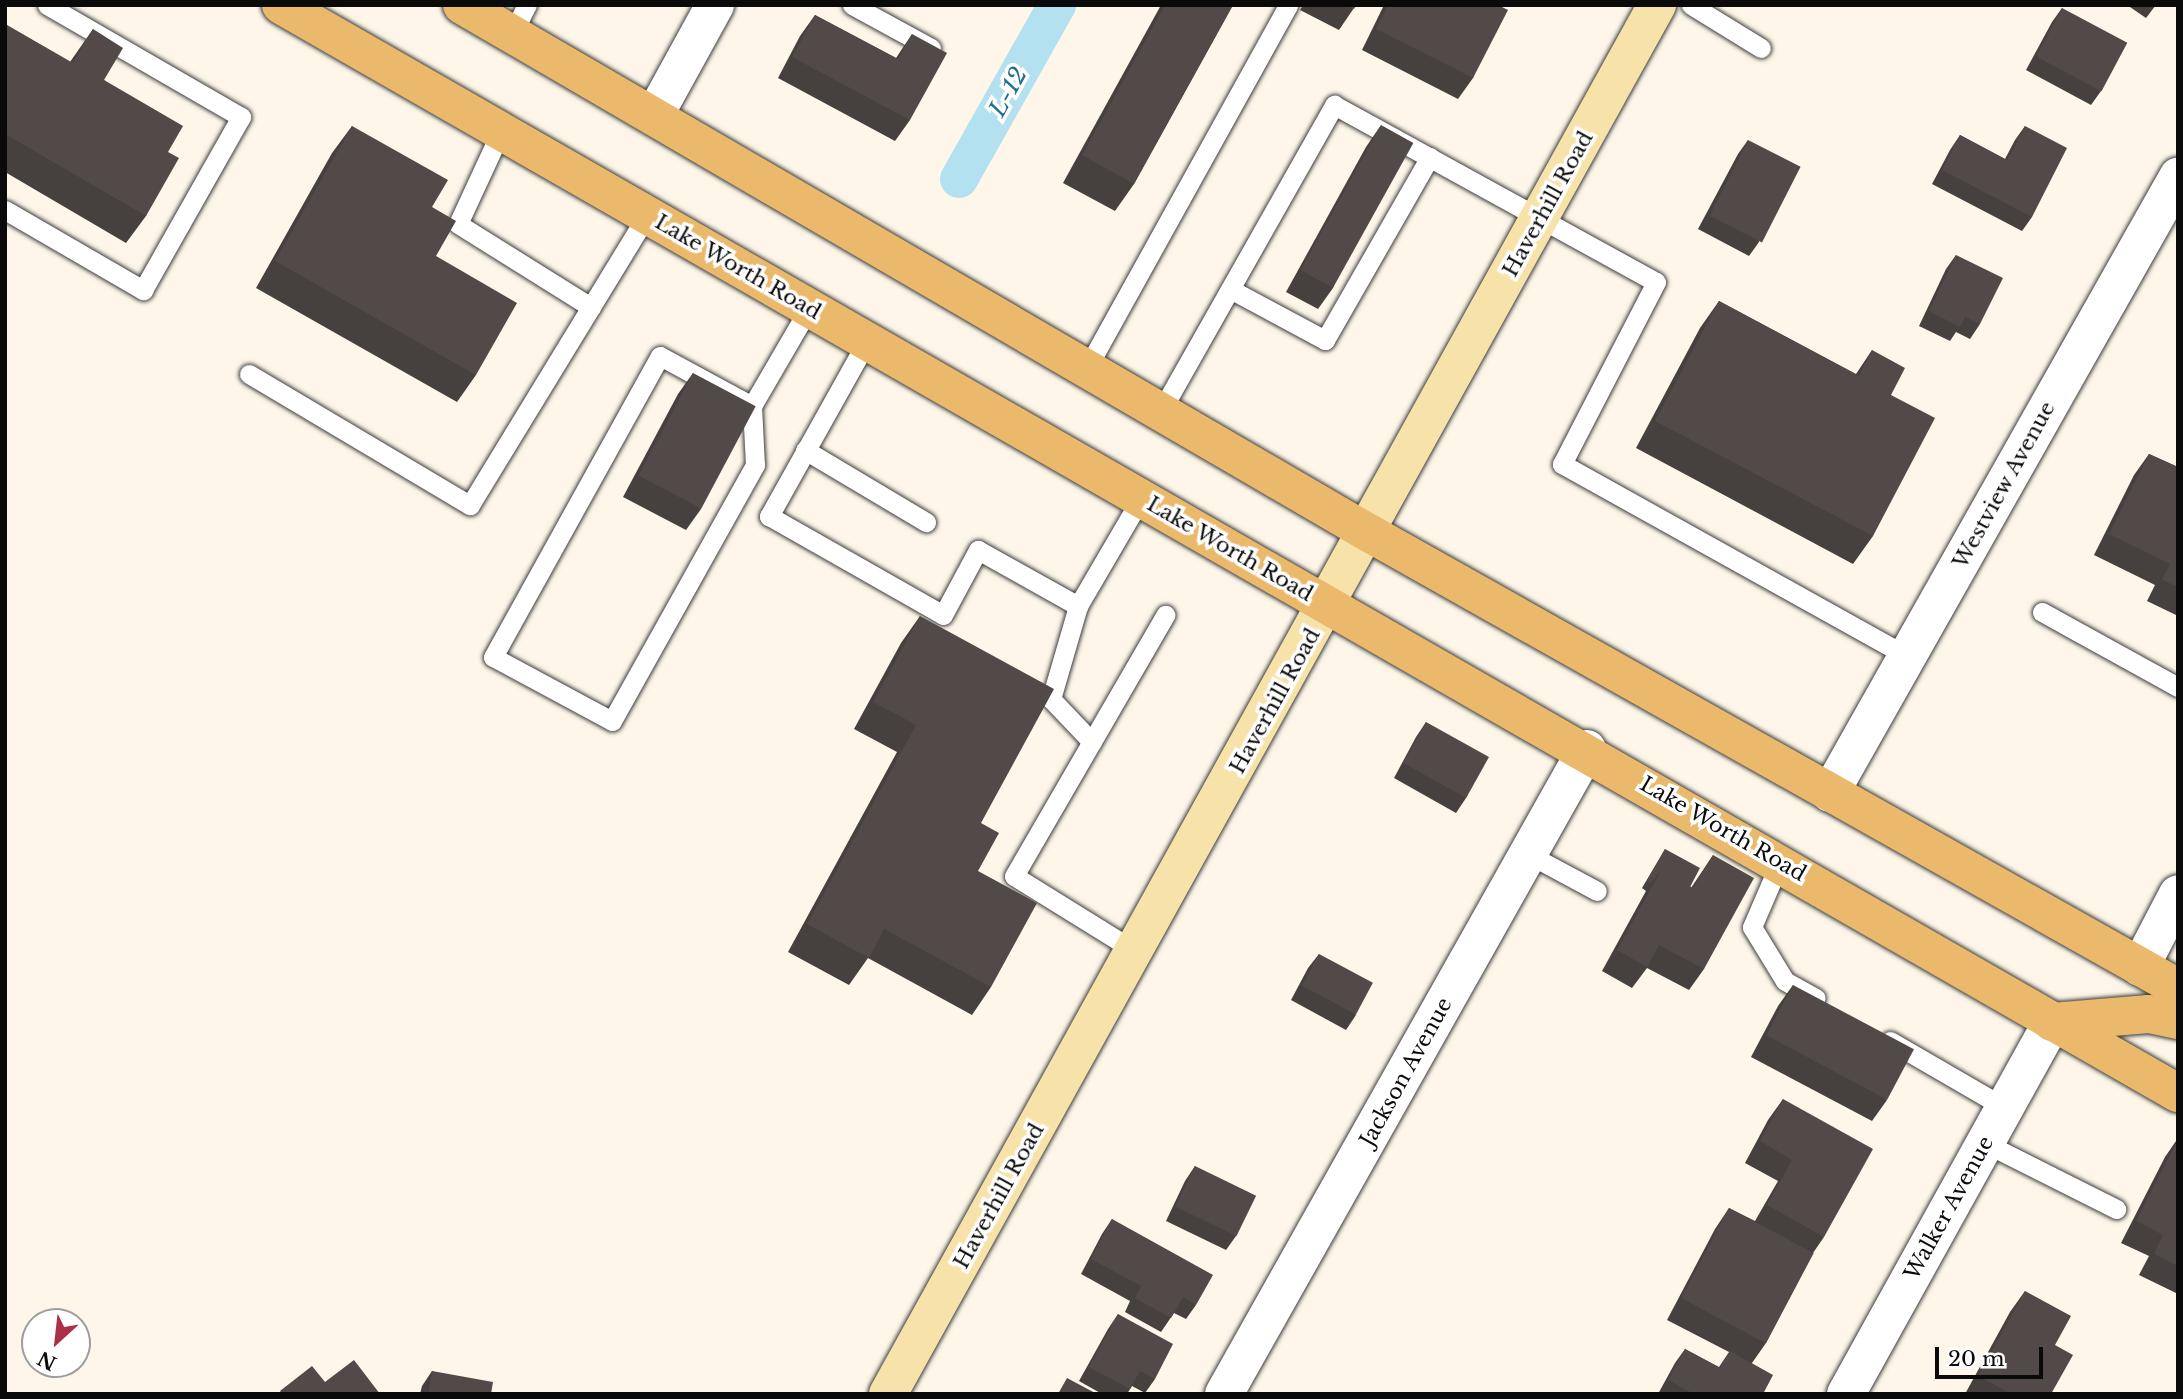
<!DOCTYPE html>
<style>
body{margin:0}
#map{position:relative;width:2183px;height:1399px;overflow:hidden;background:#fdf6e9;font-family:"Libre Baskerville",serif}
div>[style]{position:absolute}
.canal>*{height:38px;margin:-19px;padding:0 19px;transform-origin:19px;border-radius:19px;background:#b3e1ef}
.roads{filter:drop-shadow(0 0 2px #3d3d3d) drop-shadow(0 0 2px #3d3d3d)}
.lane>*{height:19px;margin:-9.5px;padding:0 9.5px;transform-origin:9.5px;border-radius:9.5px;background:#fff}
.street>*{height:38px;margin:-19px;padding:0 19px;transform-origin:19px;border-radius:19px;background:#fff}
.secondary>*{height:38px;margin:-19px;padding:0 19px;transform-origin:19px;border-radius:19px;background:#f7e3aa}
.primary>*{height:38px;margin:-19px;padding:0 19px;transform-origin:19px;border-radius:19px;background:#ebb96b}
.wall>*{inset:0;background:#46403e}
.building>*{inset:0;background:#514a48;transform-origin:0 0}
span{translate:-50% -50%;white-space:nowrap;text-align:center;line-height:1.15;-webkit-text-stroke:7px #fff;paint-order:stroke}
.street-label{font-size:21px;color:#0a0a0a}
.water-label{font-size:23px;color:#216e8e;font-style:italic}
.frame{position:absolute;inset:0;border:7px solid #0a0a0a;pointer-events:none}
.north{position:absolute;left:21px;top:1308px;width:70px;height:70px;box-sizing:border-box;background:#fff;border:2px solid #9d9d9d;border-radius:50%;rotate:207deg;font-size:19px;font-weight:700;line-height:28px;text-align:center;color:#0a0a0a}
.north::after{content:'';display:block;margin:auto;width:24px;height:32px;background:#ab3148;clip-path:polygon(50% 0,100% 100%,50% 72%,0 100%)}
.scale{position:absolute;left:1935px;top:1347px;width:108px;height:32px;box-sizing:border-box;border:4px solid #0a0a0a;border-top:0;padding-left:9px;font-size:21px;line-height:24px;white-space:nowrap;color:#0a0a0a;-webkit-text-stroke:5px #fff;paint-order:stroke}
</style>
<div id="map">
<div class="canal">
<div style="left:959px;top:179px;width:200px;rotate:-60.6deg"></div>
</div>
<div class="roads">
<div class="lane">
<div style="left:852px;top:5px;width:90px;rotate:28.6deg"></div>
<div style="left:1691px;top:5px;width:82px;rotate:31.6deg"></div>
<div style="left:512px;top:34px;width:33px;rotate:-63deg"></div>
<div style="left:501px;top:131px;width:102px;rotate:114.8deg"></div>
<div style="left:458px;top:224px;width:157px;rotate:32deg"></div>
<div style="left:5px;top:210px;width:160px;rotate:30.1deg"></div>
<div style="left:143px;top:290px;width:199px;rotate:-60.5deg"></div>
<div style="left:241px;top:117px;width:224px;rotate:-150deg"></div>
<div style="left:1230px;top:289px;width:108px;rotate:28.2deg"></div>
<div style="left:1325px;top:340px;width:211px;rotate:-60.2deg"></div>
<div style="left:867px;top:341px;width:201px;rotate:119.2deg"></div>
<div style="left:769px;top:516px;width:200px;rotate:29.6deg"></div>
<div style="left:943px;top:615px;width:74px;rotate:-61.7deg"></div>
<div style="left:978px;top:550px;width:115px;rotate:29.2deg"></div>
<div style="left:1087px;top:368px;width:415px;rotate:-61deg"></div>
<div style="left:249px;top:374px;width:257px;rotate:30.7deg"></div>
<div style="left:470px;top:505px;width:340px;rotate:-58.6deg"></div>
<div style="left:752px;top:406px;width:59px;rotate:87.1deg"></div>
<div style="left:755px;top:465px;width:293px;rotate:119.2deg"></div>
<div style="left:612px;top:721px;width:135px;rotate:-151.7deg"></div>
<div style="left:493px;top:657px;width:344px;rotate:-61deg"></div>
<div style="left:660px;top:356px;width:105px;rotate:28.5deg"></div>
<div style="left:752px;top:406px;width:113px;rotate:-59.8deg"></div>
<div style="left:1161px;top:411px;width:352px;rotate:-60.5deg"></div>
<div style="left:1334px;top:105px;width:367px;rotate:28.8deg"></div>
<div style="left:1656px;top:282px;width:205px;rotate:117.3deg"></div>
<div style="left:1562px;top:464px;width:395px;rotate:29.1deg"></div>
<div style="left:805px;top:450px;width:141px;rotate:30.8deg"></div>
<div style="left:2042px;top:612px;width:155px;rotate:28.9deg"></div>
<div style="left:1092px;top:742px;width:59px;rotate:-133.6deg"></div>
<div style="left:1051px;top:699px;width:97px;rotate:-73.8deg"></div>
<div style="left:1078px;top:606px;width:125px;rotate:-59.7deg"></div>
<div style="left:1528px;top:854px;width:78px;rotate:28.2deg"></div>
<div style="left:1780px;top:862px;width:71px;rotate:113.3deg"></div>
<div style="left:1752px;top:927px;width:63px;rotate:58.6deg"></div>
<div style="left:1785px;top:981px;width:35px;rotate:29deg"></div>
<div style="left:1135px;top:951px;width:142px;rotate:-148.2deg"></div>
<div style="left:1014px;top:876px;width:302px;rotate:-59.9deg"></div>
<div style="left:1890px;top:1041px;width:132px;rotate:30.1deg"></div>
<div style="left:1985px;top:1143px;width:147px;rotate:26.7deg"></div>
</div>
<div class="street">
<div style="left:654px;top:116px;width:127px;rotate:-61.2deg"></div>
<div style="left:1830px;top:793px;width:708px;rotate:-60.54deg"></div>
<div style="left:2140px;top:967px;width:82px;rotate:-62.5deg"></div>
<div style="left:1224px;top:1394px;width:740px;rotate:-60.63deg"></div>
<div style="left:1846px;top:1394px;width:425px;rotate:-61deg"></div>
</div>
<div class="secondary">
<div style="left:888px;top:1394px;width:1588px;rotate:-61.03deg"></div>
</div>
<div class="primary">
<div style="left:281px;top:5px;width:2187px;rotate:29.84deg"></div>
<div style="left:462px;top:5px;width:1049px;rotate:30.21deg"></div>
<div style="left:1369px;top:533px;width:928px;rotate:29.35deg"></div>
<div style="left:2052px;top:1022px;width:97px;rotate:-4.7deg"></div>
<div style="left:2149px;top:1014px;width:30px;rotate:12deg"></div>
</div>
</div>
<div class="wall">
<div style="clip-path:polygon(1161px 5px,1233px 5px,1134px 184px,1115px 211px,1063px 183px)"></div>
<div style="clip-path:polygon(1303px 5px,1356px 5px,1339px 30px,1300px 10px)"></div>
<div style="clip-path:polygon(1384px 5px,1498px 5px,1473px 78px,1458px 99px,1362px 50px)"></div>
<div style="clip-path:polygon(2127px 5px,2156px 5px,2146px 18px)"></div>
<div style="clip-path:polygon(2062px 8px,2101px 91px,2091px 105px,2026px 70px,2052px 22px)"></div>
<div style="clip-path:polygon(815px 15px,896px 58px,912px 34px,910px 120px,895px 141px,778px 78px,800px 36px)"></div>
<div style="clip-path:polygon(5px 24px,70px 62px,93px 29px,104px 80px,168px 152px,146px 216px,126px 243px,5px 172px)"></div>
<div style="clip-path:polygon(1381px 125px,1333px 288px,1318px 309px,1286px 292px,1366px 147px)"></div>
<div style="clip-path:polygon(352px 126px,432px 207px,436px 256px,476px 375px,457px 402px,256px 288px,332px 153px)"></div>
<div style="clip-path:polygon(2025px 126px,2032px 217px,2022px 231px,1932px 184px,1950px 150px,1960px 135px,2005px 159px,2015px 140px)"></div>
<div style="clip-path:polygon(1748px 140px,1759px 242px,1749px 256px,1698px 229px,1738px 154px)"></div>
<div style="clip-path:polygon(1956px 255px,1980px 324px,1970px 339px,1956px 332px,1950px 341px,1919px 326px,1946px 269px)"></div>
<div style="clip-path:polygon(1719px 301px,1856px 374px,1872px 350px,1891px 395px,1873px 536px,1853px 564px,1636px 448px,1700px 328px)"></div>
<div style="clip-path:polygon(693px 373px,701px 509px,686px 530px,623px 497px,678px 394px)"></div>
<div style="clip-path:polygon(2149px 454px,2178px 467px,2178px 612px,2176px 615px,2147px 601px,2155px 585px,2094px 555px,2134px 475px)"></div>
<div style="clip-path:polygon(920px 616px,981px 823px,978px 871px,991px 987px,972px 1015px,868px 958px,849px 985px,788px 952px,897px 752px,854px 729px,901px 643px)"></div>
<div style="clip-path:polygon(1426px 722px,1466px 798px,1456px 813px,1394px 778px,1416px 737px)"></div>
<div style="clip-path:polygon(1665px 849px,1691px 888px,1713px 855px,1704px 969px,1689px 990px,1647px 968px,1632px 988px,1602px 971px,1646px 891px,1642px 888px)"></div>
<div style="clip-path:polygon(1319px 954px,1356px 1015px,1346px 1030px,1291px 1000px,1308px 968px)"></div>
<div style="clip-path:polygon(1793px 985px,1887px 1100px,1872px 1121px,1751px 1057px,1778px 1006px)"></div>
<div style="clip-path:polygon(1783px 1099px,1824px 1237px,1813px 1253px,1766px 1343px,1752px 1363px,1763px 1394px,1658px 1394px,1675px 1363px,1685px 1349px,1719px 1367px,1729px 1352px,1667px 1320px,1715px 1229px,1729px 1208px,1755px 1221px,1778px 1181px,1745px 1163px,1768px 1120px)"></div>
<div style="clip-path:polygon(2178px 1138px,2178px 1294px,2139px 1275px,2149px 1256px,2121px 1243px,2165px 1157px)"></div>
<div style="clip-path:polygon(1195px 1166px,1236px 1236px,1226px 1250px,1166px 1221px,1185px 1181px)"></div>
<div style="clip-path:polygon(1112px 1219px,1196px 1305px,1186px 1319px,1174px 1313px,1161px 1332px,1125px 1312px,1130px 1301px,1081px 1274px,1102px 1234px)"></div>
<div style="clip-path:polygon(2025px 1291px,2055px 1345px,2051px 1394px,1965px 1394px,2010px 1312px)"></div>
<div style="clip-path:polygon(1118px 1314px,1155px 1379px,1145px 1393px,1132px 1386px,1127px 1394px,1102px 1394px,1079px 1381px,1108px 1329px)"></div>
<div style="clip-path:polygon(432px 1371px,491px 1394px,420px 1394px,422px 1386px)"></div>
</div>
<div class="building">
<div style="clip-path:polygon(1165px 5px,1233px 5px,1134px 184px,1082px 155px)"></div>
<div style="clip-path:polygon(1346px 5px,1356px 5px,1354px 9px)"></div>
<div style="clip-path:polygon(1388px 5px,1498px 5px,1508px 10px,1473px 78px,1376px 29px)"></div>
<div style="left:2062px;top:8px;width:74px;height:55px;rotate:28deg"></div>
<div style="clip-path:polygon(815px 15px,898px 59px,912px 34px,947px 53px,910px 120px,792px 57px)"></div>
<div style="clip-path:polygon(5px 24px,73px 63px,93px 29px,123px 48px,104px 80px,183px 126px,168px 152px,179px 158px,146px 216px,5px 134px)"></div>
<div style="left:1381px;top:125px;width:37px;height:166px;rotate:29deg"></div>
<div style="clip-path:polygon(352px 126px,448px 180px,432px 207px,456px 221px,436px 256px,517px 303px,476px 375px,275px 261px)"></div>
<div style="clip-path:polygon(2025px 126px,2067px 148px,2032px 217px,1942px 170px,1960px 135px,2007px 160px)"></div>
<div style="left:1748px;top:140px;width:59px;height:85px;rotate:27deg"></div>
<div style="clip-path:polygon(1956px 255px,2003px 278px,1980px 324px,1965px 317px,1960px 327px,1929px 311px)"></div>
<div style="clip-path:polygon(1719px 301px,1859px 376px,1872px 350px,1905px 368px,1891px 395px,1935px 418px,1873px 536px,1655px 421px)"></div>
<div style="left:693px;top:373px;width:71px;height:116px;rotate:28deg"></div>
<div style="clip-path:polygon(2149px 454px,2178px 467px,2178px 587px,2162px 580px,2170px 564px,2109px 534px)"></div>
<div style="clip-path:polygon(920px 616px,1054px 689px,981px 823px,999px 833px,978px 871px,1037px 903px,991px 987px,884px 929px,869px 958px,807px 924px,916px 725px,873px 702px)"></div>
<div style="left:1426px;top:722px;width:72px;height:47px;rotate:29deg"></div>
<div style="clip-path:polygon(1665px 849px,1700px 868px,1690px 887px,1661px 870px,1651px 883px,1647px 881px)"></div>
<div style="clip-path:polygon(1713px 855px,1754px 878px,1704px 969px,1659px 945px,1647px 967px,1617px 950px,1661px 870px,1693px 888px)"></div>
<div style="left:1319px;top:954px;width:61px;height:36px;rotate:28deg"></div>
<div style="left:1793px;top:985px;width:137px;height:57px;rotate:28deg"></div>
<div style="clip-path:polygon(1783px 1099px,1873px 1149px,1824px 1237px,1767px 1205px,1792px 1160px,1760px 1141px)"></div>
<div style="clip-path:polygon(2178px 1139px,2178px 1266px,2154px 1254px,2163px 1235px,2136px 1221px)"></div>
<div style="left:1195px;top:1166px;width:68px;height:45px;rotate:26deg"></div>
<div style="left:1729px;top:1208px;width:96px;height:102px;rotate:28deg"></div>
<div style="clip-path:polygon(1112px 1219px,1213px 1275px,1196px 1305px,1183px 1297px,1171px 1318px,1135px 1298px,1141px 1286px,1091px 1259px)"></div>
<div style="clip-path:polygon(2025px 1291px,2071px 1316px,2055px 1345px,2073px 1355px,2051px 1394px,2012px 1394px,1978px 1376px)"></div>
<div style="clip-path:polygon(1118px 1314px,1173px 1344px,1155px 1379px,1140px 1371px,1130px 1389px,1089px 1367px)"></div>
<div style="clip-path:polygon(1685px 1349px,1720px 1368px,1730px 1351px,1773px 1375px,1763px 1394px,1694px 1394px,1668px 1380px)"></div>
<div style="clip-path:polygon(354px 1360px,380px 1394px,282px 1394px,280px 1391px,312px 1366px,325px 1382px)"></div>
<div style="clip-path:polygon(432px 1371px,493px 1382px,491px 1394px,428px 1394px)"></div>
<div style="clip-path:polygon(1067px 1378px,1097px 1394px,1058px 1394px)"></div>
</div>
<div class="street-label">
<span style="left:1548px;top:204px;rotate:-61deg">Haverhill Road</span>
<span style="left:738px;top:267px;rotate:30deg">Lake Worth Road</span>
<span style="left:2004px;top:485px;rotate:-61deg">Westview Avenue</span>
<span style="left:1230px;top:549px;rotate:30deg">Lake Worth Road</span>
<span style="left:1275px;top:701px;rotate:-61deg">Haverhill Road</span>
<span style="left:1723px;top:829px;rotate:30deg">Lake Worth Road</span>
<span style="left:1406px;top:1072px;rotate:-61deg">Jackson Avenue</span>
<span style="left:999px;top:1196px;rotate:-61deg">Haverhill Road</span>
<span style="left:1949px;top:1208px;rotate:-61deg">Walker Avenue</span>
</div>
<div class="water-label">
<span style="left:1008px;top:92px;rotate:-61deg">L-12</span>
</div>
<div class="frame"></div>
<div class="north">N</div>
<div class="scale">20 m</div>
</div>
